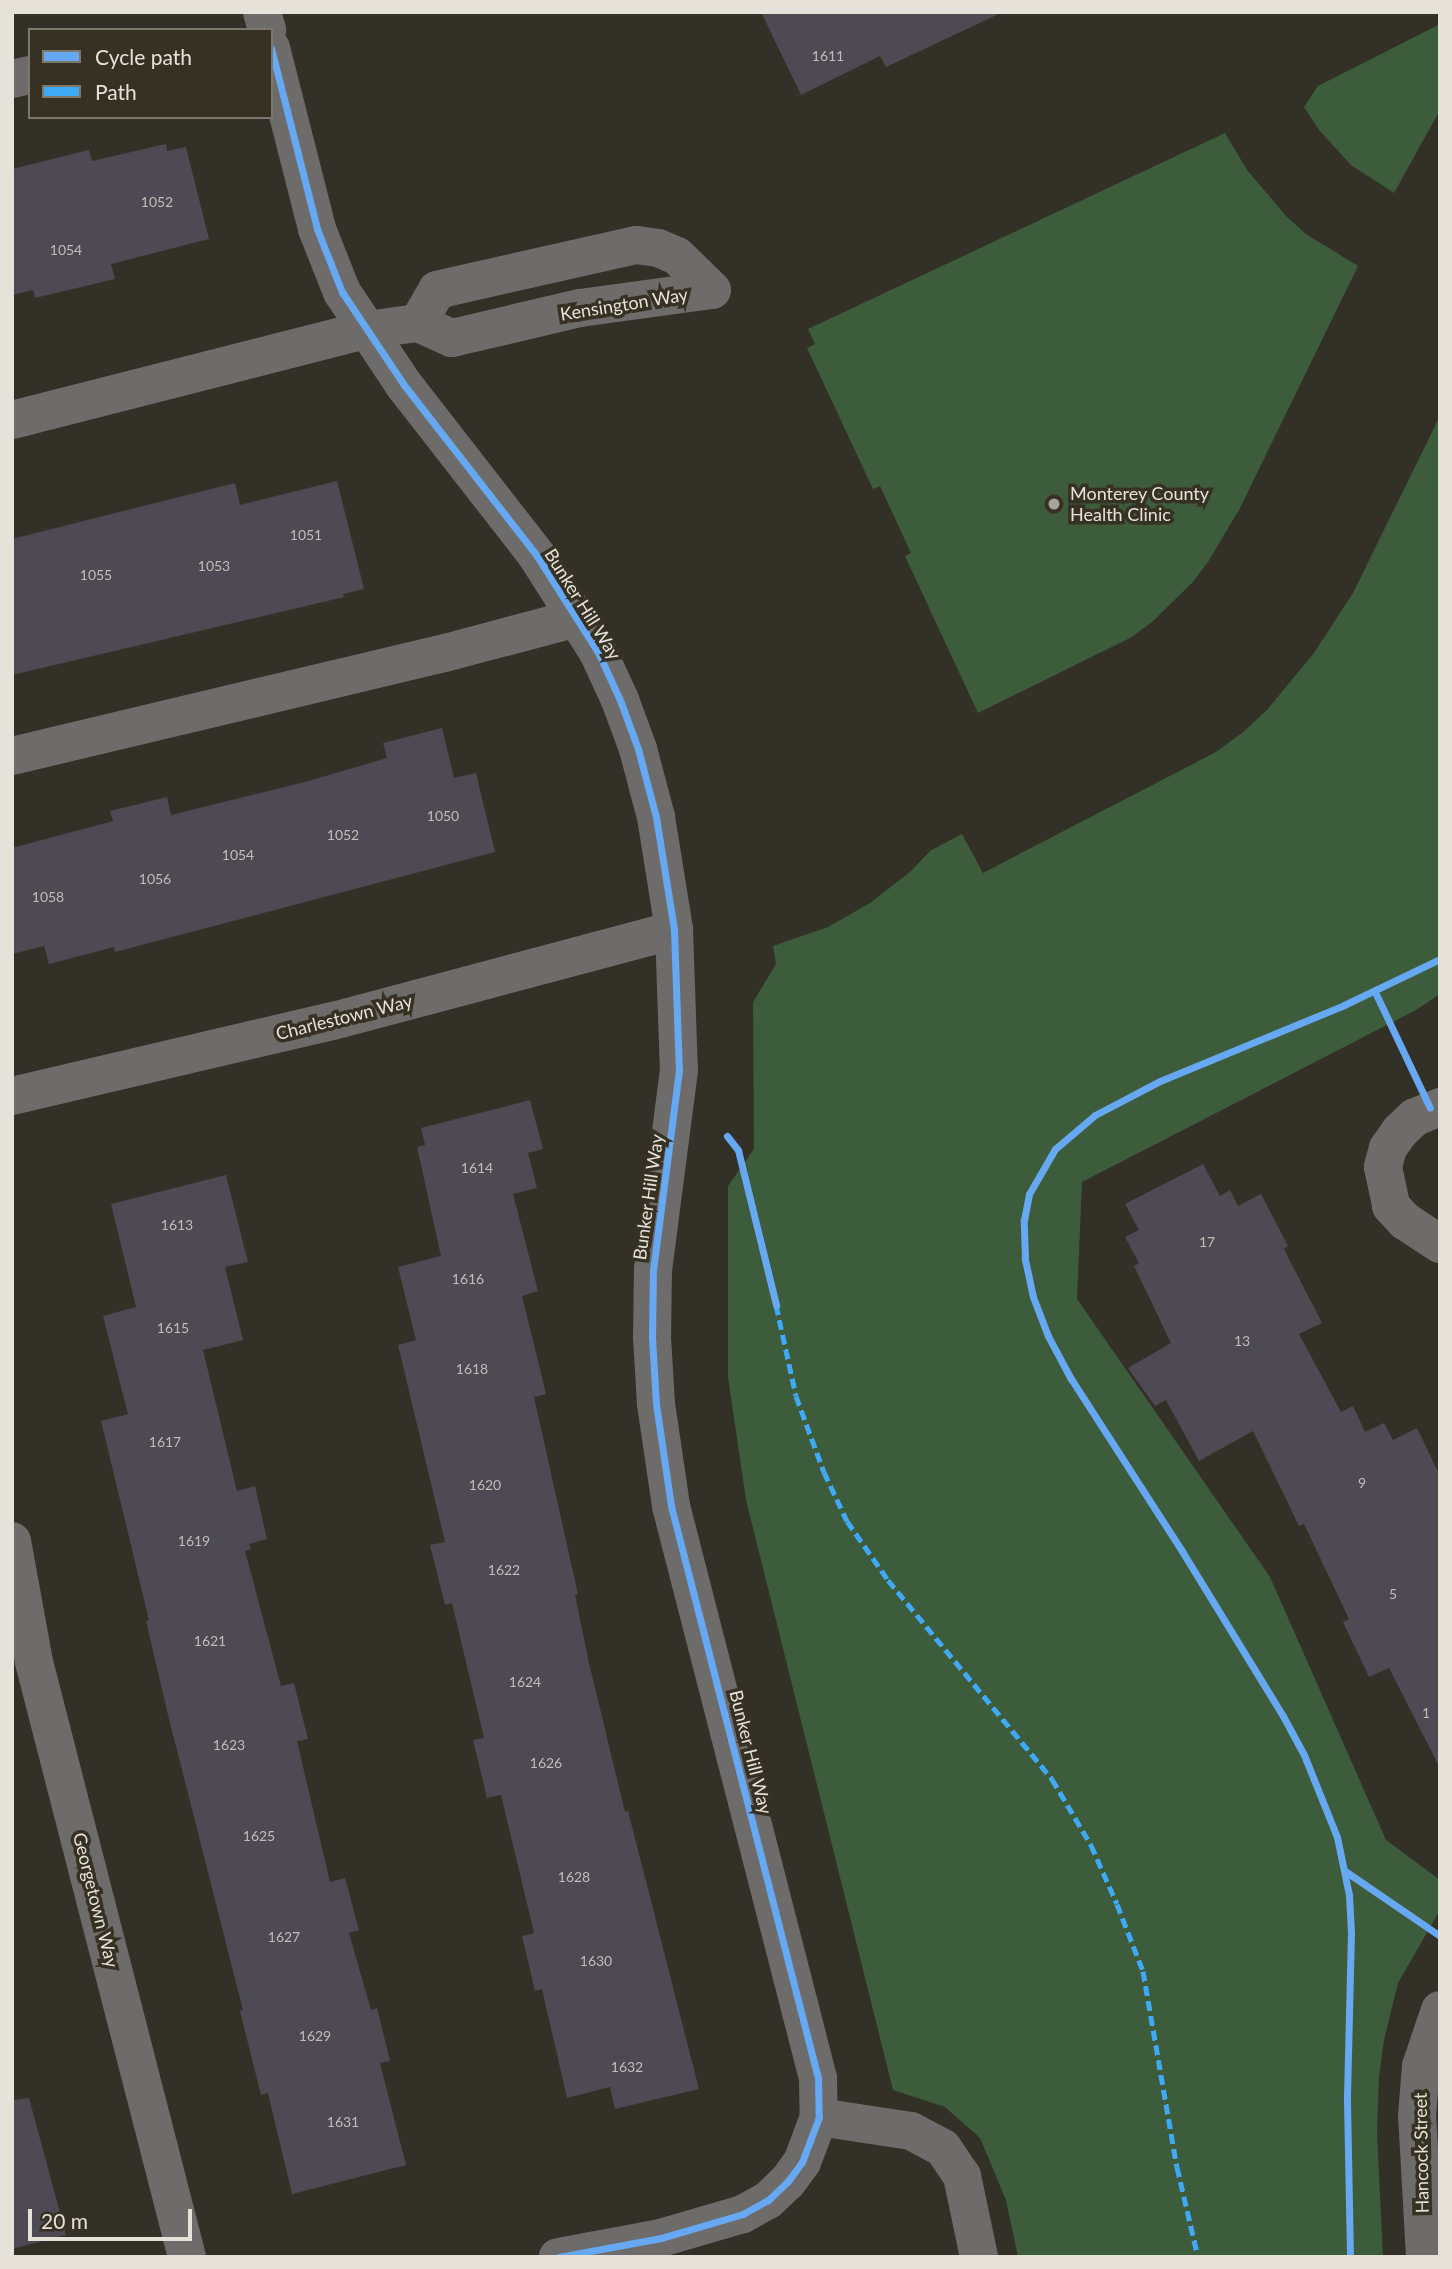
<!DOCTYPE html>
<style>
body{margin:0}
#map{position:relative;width:1452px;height:2269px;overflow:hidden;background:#333028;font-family:Lato,sans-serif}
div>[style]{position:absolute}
.green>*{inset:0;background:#3d5c3b}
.building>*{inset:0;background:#4d4a53}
.minor>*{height:38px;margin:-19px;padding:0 19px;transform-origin:19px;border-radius:19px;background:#6e6c6a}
.quiet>*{height:5px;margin-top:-2.5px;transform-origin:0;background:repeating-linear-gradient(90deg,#3fa9f5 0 10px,transparent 0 15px)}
.cycleway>*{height:7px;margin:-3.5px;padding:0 3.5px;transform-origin:3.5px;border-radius:3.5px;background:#66a8f1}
.dots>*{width:19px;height:19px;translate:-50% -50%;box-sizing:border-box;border:4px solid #373124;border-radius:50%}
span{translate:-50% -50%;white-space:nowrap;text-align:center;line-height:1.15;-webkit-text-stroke:7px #373124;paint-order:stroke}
.number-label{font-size:14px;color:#c0bcb8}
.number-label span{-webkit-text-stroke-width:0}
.street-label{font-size:18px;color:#e6e2da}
.poi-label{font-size:18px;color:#e6e2da}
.left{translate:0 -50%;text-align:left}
.frame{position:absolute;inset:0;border:14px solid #e6e2da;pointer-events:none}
.legend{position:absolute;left:28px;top:28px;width:245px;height:91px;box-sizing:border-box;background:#373124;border:2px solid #7d786d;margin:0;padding:9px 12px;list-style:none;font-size:21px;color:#e6e2da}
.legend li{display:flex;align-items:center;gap:14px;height:35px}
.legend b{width:35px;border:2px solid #7d786d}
.scale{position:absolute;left:28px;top:2209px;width:164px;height:32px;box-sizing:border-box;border:4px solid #e6e2da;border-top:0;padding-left:9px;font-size:21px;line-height:24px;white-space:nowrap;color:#e6e2da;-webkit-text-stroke:5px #373124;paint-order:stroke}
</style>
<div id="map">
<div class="green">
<div style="clip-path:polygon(1440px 24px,1440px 110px,1394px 193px,1351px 165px,1319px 130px,1304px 107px,1318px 86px)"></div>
<div style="clip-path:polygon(1225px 133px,1247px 170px,1287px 217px,1306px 234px,1358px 266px,1240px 508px,1208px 562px,1192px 583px,1152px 622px,1130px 638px,978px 713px,905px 556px,911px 553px,880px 486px,873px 489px,807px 348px,815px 344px,808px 329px)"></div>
<div style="clip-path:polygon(1440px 416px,1440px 994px,1416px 1010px,1082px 1182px,1077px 1299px,1270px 1577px,1386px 1840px,1440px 1880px,1440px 1910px,1398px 1983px,1384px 2040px,1379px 2077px,1377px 2133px,1383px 2257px,1018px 2257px,1006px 2200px,980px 2138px,945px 2107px,893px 2090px,746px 1500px,728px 1377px,728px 1186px,754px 1149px,753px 1002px,776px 964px,773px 946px,828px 927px,870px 903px,910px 872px,930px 851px,962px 834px,983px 873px,1216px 752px,1242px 733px,1267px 710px,1314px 653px,1353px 593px)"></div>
</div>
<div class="building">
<div style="clip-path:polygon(761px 12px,1003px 12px,886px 67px,880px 56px,801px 95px)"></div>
<div style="clip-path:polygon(166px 144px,167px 151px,186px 147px,209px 239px,111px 264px,115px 279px,35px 298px,33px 290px,12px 295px,12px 169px,89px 150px,92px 161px)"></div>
<div style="clip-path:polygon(337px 481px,364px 589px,343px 594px,344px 597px,12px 675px,12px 539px,235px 483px,240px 505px)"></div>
<div style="clip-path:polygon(442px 728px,454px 778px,476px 773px,495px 852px,115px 952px,114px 947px,49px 964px,44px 946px,12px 954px,12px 848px,113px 821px,110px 811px,167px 797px,171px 815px,305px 782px,387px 758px,383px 743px)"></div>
<div style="clip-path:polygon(530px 1100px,543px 1149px,528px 1153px,537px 1188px,513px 1194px,538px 1291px,522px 1296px,546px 1394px,534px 1397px,578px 1594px,575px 1595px,589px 1663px,625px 1812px,628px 1811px,699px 2089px,615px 2109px,610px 2087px,567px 2098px,542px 1989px,535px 1991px,522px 1936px,534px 1933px,501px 1795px,487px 1798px,473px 1740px,484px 1738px,452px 1603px,445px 1605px,430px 1545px,445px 1542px,398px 1345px,416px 1340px,398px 1267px,441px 1256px,417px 1147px,425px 1145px,421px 1128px)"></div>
<div style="clip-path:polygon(1203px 1164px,1220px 1196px,1230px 1190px,1238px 1206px,1261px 1194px,1288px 1246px,1284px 1249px,1322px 1323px,1299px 1334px,1341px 1412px,1353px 1406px,1365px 1432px,1384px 1423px,1393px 1440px,1417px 1428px,1440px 1476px,1440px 1768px,1389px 1668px,1369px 1677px,1343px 1622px,1349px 1619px,1304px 1524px,1299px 1526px,1253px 1431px,1199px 1461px,1166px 1400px,1155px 1406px,1128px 1368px,1171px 1343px,1134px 1266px,1139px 1263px,1125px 1237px,1139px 1230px,1125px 1204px)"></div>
<div style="clip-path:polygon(226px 1175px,248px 1262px,225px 1267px,243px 1340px,203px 1350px,237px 1491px,255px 1486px,267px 1539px,249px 1544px,251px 1549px,245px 1551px,281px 1686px,294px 1683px,308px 1739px,297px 1741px,330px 1882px,345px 1878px,359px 1930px,349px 1933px,371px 2010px,377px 2008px,390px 2061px,380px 2063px,406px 2165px,292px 2194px,268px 2093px,261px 2095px,240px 2011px,243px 2010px,168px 1715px,146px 1621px,149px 1620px,101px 1421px,128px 1414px,103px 1316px,136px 1307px,111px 1204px)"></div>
<div style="clip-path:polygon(29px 2098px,66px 2235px,12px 2249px,12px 2100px)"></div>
</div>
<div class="minor">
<div style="left:262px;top:12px;width:19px;rotate:74deg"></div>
<div style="left:271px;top:48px;width:187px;rotate:75.7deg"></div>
<div style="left:317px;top:229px;width:68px;rotate:68.4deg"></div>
<div style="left:342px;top:292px;width:112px;rotate:56.3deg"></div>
<div style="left:404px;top:385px;width:217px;rotate:52.1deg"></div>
<div style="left:537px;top:556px;width:114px;rotate:57.6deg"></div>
<div style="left:598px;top:652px;width:53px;rotate:65.4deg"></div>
<div style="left:620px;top:700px;width:52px;rotate:69.8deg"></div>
<div style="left:638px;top:749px;width:70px;rotate:75.2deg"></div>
<div style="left:656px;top:817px;width:114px;rotate:80.9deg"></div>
<div style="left:674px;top:930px;width:140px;rotate:88deg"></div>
<div style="left:679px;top:1070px;width:201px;rotate:97.4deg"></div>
<div style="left:653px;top:1269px;width:68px;rotate:90.8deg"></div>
<div style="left:652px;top:1337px;width:67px;rotate:86.6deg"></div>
<div style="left:656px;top:1404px;width:103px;rotate:81.6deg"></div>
<div style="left:671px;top:1506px;width:591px;rotate:75.59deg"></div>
<div style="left:818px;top:2078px;width:39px;rotate:89deg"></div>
<div style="left:819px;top:2117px;width:48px;rotate:110.7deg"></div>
<div style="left:802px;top:2162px;width:24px;rotate:126deg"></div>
<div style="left:788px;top:2181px;width:28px;rotate:136deg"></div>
<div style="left:768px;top:2200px;width:29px;rotate:151deg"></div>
<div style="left:743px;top:2214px;width:85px;rotate:163.7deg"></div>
<div style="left:661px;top:2238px;width:105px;rotate:169.5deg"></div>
<div style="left:12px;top:79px;width:18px;rotate:-13deg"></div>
<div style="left:12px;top:420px;width:365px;rotate:-14.3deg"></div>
<div style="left:366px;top:330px;width:52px;rotate:-7.7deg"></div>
<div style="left:418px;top:323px;width:37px;rotate:24deg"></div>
<div style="left:452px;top:338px;width:131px;rotate:-13.2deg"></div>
<div style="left:580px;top:308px;width:133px;rotate:-7.8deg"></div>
<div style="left:712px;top:290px;width:49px;rotate:-135.8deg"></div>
<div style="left:677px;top:256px;width:21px;rotate:-157deg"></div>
<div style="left:658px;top:248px;width:22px;rotate:-172deg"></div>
<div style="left:636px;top:245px;width:204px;rotate:167.3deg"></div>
<div style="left:437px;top:290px;width:38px;rotate:120deg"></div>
<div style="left:12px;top:756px;width:445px;rotate:-13.4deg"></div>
<div style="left:445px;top:653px;width:137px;rotate:-14.9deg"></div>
<div style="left:12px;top:1096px;width:330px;rotate:-13.2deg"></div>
<div style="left:333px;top:1021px;width:353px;rotate:-14.9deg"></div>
<div style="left:1440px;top:1107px;width:27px;rotate:158deg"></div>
<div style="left:1415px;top:1117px;width:21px;rotate:137deg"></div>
<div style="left:1400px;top:1131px;width:21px;rotate:125deg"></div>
<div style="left:1388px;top:1148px;width:20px;rotate:105deg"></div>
<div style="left:1383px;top:1167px;width:40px;rotate:78deg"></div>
<div style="left:1391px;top:1206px;width:21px;rotate:47deg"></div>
<div style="left:1405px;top:1221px;width:42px;rotate:33.3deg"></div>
<div style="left:12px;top:1541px;width:123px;rotate:79.7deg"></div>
<div style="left:34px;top:1662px;width:614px;rotate:75.58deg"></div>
<div style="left:819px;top:2117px;width:93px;rotate:8.7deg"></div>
<div style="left:911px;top:2131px;width:36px;rotate:28deg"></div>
<div style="left:943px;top:2148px;width:34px;rotate:56deg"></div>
<div style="left:962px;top:2176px;width:83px;rotate:78.1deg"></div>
<div style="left:1425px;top:2257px;width:141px;rotate:-93.2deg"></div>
<div style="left:1417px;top:2116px;width:50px;rotate:-85.4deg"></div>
<div style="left:1421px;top:2066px;width:59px;rotate:-71.3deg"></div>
</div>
<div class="quiet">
<div style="left:776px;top:1305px;width:93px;rotate:77.6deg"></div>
<div style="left:796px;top:1396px;width:81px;rotate:69.8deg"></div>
<div style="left:824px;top:1472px;width:54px;rotate:64.9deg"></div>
<div style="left:847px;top:1521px;width:72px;rotate:55.2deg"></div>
<div style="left:888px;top:1580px;width:258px;rotate:50.5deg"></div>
<div style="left:1052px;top:1779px;width:77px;rotate:59.4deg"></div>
<div style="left:1091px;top:1845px;width:64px;rotate:66.2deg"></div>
<div style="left:1117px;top:1904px;width:72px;rotate:68.8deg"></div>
<div style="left:1143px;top:1971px;width:199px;rotate:80.2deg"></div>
<div style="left:1177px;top:2167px;width:92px;rotate:76.9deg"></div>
</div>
<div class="cycleway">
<div style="left:271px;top:48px;width:187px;rotate:75.7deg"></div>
<div style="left:317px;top:229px;width:68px;rotate:68.4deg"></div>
<div style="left:342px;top:292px;width:112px;rotate:56.3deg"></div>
<div style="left:404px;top:385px;width:217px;rotate:52.1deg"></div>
<div style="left:537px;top:556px;width:114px;rotate:57.6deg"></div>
<div style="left:598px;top:652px;width:53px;rotate:65.4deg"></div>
<div style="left:620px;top:700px;width:52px;rotate:69.8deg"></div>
<div style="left:638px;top:749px;width:70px;rotate:75.2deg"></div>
<div style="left:656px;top:817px;width:114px;rotate:80.9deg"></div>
<div style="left:674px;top:930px;width:140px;rotate:88deg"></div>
<div style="left:679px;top:1070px;width:201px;rotate:97.4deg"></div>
<div style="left:653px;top:1269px;width:68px;rotate:90.8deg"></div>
<div style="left:652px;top:1337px;width:67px;rotate:86.6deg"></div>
<div style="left:656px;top:1404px;width:103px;rotate:81.6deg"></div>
<div style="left:671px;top:1506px;width:591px;rotate:75.59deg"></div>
<div style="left:818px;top:2078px;width:39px;rotate:89deg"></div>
<div style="left:819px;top:2117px;width:48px;rotate:110.7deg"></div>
<div style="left:802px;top:2162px;width:24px;rotate:126deg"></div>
<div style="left:788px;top:2181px;width:28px;rotate:136deg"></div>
<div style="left:768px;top:2200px;width:29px;rotate:151deg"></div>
<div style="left:743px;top:2214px;width:85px;rotate:163.7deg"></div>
<div style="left:661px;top:2238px;width:105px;rotate:169.5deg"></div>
<div style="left:1375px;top:992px;width:128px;rotate:64.6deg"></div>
<div style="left:727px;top:1136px;width:18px;rotate:52deg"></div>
<div style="left:738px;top:1150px;width:160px;rotate:76.2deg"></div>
<div style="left:1345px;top:1871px;width:115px;rotate:34.4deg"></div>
<div style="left:1350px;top:2257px;width:161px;rotate:-91.1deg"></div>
<div style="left:1347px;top:2096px;width:163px;rotate:-88.6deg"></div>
<div style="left:1351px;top:1933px;width:38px;rotate:-93deg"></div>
<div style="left:1349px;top:1895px;width:59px;rotate:-101.7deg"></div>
<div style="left:1337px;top:1837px;width:88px;rotate:-111.9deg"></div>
<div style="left:1304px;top:1755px;width:44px;rotate:-118.3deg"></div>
<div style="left:1283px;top:1716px;width:193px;rotate:-121.5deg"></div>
<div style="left:1182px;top:1551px;width:205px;rotate:-122.8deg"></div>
<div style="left:1071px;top:1379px;width:49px;rotate:-118.1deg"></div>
<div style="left:1048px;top:1336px;width:42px;rotate:-111deg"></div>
<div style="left:1033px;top:1297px;width:40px;rotate:-102deg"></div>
<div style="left:1025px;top:1258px;width:38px;rotate:-92deg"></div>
<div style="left:1024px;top:1220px;width:26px;rotate:-79deg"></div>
<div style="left:1029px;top:1194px;width:52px;rotate:-60deg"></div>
<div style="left:1055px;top:1149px;width:52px;rotate:-40.4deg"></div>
<div style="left:1095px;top:1115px;width:73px;rotate:-27.6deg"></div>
<div style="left:1160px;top:1081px;width:199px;rotate:-22.4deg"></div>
<div style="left:1344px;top:1005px;width:106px;rotate:-25.6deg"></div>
</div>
<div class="dots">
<div style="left:1054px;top:504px;background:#a7a49c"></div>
</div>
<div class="number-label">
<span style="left:828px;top:56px">1611</span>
<span style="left:157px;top:202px">1052</span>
<span style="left:66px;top:250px">1054</span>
<span style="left:306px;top:535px">1051</span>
<span style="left:214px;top:566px">1053</span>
<span style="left:96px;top:575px">1055</span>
<span style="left:443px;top:816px">1050</span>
<span style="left:343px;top:835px">1052</span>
<span style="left:238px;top:855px">1054</span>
<span style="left:155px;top:879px">1056</span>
<span style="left:48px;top:897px">1058</span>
<span style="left:477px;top:1168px">1614</span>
<span style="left:177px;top:1225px">1613</span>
<span style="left:1207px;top:1242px">17</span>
<span style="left:468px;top:1279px">1616</span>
<span style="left:173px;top:1328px">1615</span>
<span style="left:1242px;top:1341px">13</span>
<span style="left:472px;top:1369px">1618</span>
<span style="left:165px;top:1442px">1617</span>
<span style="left:1362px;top:1483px">9</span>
<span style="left:485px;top:1485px">1620</span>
<span style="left:194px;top:1541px">1619</span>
<span style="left:504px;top:1570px">1622</span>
<span style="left:1393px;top:1594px">5</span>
<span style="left:210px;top:1641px">1621</span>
<span style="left:525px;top:1682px">1624</span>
<span style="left:1426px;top:1713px">1</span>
<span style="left:229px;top:1745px">1623</span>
<span style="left:546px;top:1763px">1626</span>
<span style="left:259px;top:1836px">1625</span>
<span style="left:574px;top:1877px">1628</span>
<span style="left:284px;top:1937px">1627</span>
<span style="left:596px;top:1961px">1630</span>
<span style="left:315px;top:2036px">1629</span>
<span style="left:627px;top:2067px">1632</span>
<span style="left:343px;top:2122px">1631</span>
</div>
<div class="street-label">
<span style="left:624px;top:304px;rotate:-9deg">Kensington Way</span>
<span style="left:583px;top:604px;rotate:58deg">Bunker Hill Way</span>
<span style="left:344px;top:1017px;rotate:-14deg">Charlestown Way</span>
<span style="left:648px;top:1197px;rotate:-82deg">Bunker Hill Way</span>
<span style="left:751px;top:1752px;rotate:76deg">Bunker Hill Way</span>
<span style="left:96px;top:1900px;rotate:76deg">Georgetown Way</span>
<span style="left:1421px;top:2153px;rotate:-91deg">Hancock Street</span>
</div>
<div class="poi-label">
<span class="left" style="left:1070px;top:504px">Monterey County<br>Health Clinic</span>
</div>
<div class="frame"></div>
<ul class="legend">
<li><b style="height:9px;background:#66a8f1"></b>Cycle path</li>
<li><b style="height:9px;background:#3fa9f5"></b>Path</li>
</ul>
<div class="scale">20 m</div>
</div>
